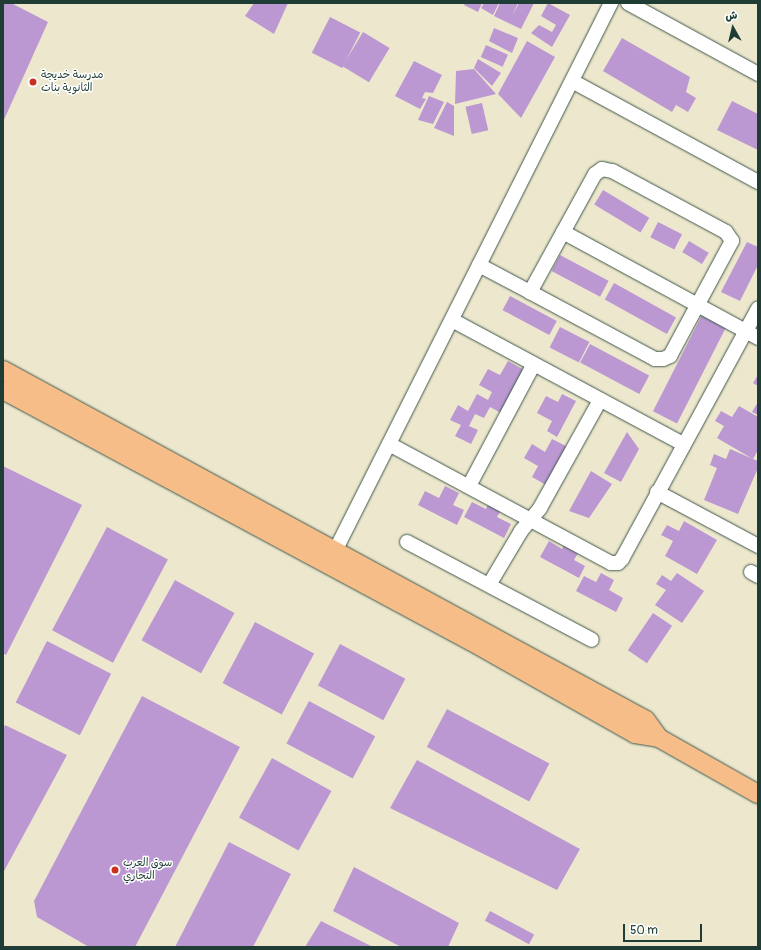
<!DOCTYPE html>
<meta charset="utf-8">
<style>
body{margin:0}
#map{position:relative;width:761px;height:950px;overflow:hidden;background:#ede8cd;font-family:Pangolin,"Playpen Sans Arabic",sans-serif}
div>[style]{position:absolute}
.building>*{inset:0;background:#bc98d3;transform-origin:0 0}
.roads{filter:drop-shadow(0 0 1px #3e574b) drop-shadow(0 0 1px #3e574b)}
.minor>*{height:14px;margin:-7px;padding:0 7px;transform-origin:7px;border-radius:7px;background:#fff}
.major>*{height:18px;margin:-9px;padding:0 9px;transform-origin:9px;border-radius:9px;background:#f7bd88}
.dots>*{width:11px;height:11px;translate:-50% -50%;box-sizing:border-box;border:2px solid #fff;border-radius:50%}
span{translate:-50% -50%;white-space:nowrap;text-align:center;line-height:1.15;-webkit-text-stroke:3px #fff;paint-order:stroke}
.poi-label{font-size:11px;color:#1f3d34}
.left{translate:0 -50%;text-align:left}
.frame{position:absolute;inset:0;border:4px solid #1f3d34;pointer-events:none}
.north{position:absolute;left:713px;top:8px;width:40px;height:40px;-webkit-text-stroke:3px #fff;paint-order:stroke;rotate:352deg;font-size:11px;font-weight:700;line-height:16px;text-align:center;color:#1f3d34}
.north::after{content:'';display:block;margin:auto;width:14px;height:18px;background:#1f3d34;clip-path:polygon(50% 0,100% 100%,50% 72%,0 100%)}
.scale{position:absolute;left:623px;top:924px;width:79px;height:18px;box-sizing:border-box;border:2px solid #1f3d34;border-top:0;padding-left:5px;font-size:12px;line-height:14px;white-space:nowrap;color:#1f3d34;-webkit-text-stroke:3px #fff;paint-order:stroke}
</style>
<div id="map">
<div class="building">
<div style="clip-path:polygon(3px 3px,11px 3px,48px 22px,3px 122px)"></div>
<div style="clip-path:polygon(254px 3px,288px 3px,274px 34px,245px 16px)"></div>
<div style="clip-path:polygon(465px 3px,482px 3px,478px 12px,464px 5px)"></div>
<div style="clip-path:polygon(484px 3px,499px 3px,493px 15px,481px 8px)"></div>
<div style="clip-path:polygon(500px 3px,518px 3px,512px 16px,519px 3px,534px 3px,521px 29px,494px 16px)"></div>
<div style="clip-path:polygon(548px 3px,570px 15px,552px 47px,531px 33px,539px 25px,552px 32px,556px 25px,541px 16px)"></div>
<div style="left:330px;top:17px;width:34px;height:40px;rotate:27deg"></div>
<div style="clip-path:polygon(494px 28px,518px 38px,512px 53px,489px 41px)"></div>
<div style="left:363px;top:32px;width:31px;height:40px;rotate:31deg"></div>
<div style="clip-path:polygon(622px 38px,690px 77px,686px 92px,696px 98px,688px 112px,676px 105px,672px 112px,603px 71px)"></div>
<div style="clip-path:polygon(527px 41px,555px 57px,521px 118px,498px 94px)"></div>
<div style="left:486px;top:45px;width:24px;height:13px;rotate:24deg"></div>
<div style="clip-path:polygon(478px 59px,501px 73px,492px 86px,474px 68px)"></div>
<div style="clip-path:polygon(414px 61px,442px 75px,433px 93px,425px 92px,422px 98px,426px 99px,420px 109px,395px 96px)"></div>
<div style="clip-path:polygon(474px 69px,496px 94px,455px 104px,456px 71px)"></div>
<div style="clip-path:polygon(429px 96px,444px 102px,433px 124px,418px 120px)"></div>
<div style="clip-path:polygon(732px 101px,758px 114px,758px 150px,717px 130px)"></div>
<div style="clip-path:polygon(447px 102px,454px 106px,454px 136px,434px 128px)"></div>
<div style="left:482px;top:103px;width:28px;height:17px;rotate:77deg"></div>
<div style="left:603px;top:190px;width:54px;height:17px;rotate:31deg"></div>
<div style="left:658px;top:222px;width:27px;height:17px;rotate:27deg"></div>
<div style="left:689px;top:241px;width:23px;height:13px;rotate:31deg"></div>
<div style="clip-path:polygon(747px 242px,758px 247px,758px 265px,740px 301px,721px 292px)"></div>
<div style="left:560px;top:255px;width:55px;height:18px;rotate:28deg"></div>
<div style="left:614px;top:283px;width:71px;height:19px;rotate:29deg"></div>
<div style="left:510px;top:296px;width:53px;height:16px;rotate:28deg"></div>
<div style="left:702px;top:315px;width:27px;height:108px;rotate:27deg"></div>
<div style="left:560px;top:327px;width:33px;height:23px;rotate:27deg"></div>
<div style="left:590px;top:344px;width:67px;height:21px;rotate:28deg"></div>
<div style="clip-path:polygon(508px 361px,526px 371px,503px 414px,490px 407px,484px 418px,475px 414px,469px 426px,478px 430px,471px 444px,455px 436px,461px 425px,450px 420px,458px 405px,468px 411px,477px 394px,488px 400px,492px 392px,479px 385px,488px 369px,500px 375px)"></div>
<div style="clip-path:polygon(758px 375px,758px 386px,753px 383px)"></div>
<div style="clip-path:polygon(562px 394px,576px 401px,557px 437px,547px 431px,552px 421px,537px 413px,546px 396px,558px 402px)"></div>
<div style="clip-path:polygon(758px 402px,758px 415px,752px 412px)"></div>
<div style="clip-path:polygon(739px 406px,758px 417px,758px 450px,753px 459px,717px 438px,724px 426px,715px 421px,721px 411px,732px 417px)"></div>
<div style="clip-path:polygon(627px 432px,639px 449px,621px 482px,604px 473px)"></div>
<div style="clip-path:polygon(552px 439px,568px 447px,546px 485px,532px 477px,538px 466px,524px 458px,532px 444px,545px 452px)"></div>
<div style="clip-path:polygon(730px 449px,758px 461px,758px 468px,738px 514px,704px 500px,717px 468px,710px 465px,714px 454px,726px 459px)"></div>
<div style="clip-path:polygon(3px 466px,82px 505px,6px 655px,3px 653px)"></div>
<div style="clip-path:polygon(591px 471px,612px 484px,589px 518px,569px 511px)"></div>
<div style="clip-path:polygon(445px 486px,459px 493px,453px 505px,464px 510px,457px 525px,418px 505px,425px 491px,439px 498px)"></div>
<div style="clip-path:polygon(490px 500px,503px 507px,497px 517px,511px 524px,504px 538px,464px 517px,472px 502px,486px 509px)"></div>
<div style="clip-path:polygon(684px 521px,717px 540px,697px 574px,665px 556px,673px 541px,661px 535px,667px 525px,679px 531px)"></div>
<div style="left:107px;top:527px;width:69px;height:117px;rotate:28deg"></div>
<div style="clip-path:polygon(567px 540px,581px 548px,574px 560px,585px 566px,579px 578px,540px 557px,549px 541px,562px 549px)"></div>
<div style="clip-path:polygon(601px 573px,614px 580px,609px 590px,623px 598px,616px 612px,576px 591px,584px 576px,596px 582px)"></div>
<div style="clip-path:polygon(677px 573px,704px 591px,682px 623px,655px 605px,666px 590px,656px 584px,662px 575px,671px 581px)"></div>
<div style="left:175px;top:580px;width:68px;height:69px;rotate:29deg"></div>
<div style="left:653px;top:613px;width:23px;height:45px;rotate:34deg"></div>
<div style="left:255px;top:622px;width:67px;height:69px;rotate:28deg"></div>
<div style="left:47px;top:641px;width:72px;height:69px;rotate:27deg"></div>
<div style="left:340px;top:644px;width:74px;height:47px;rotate:28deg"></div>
<div style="clip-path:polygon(142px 696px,240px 747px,135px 947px,89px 947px,37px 917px,34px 901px)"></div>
<div style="left:309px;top:701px;width:75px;height:48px;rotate:28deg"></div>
<div style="left:447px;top:709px;width:116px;height:43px;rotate:28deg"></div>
<div style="clip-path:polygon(5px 725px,67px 755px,3px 873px,3px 729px)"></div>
<div style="left:272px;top:758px;width:68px;height:68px;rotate:29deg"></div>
<div style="clip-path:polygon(417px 760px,580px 849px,557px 890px,390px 808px)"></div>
<div style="clip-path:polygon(229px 842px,291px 874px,253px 947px,175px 947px)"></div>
<div style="clip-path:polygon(354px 867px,459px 923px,448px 947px,401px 947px,333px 911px)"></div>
<div style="left:490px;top:911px;width:50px;height:11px;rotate:28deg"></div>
<div style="clip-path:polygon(321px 921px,373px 947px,305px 947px)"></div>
</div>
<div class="roads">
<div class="minor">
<div style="left:628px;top:3px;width:148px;rotate:28.6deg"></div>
<div style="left:572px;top:81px;width:212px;rotate:28.5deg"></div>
<div style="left:563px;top:232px;width:222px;rotate:28.5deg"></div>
<div style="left:479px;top:265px;width:58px;rotate:27.9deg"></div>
<div style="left:530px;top:292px;width:142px;rotate:28.2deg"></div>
<div style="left:655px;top:359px;width:8px"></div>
<div style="left:663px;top:359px;width:8px;rotate:-23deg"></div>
<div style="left:670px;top:356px;width:131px;rotate:-61.7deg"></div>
<div style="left:732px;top:241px;width:11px;rotate:-124deg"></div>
<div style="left:726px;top:232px;width:129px;rotate:-151.8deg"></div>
<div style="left:612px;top:171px;width:10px;rotate:-169deg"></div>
<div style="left:602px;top:169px;width:9px;rotate:144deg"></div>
<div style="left:595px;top:174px;width:135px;rotate:118.8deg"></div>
<div style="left:452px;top:320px;width:262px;rotate:28.2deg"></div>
<div style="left:389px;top:444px;width:252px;rotate:28.2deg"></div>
<div style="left:611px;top:563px;width:7px"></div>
<div style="left:618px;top:563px;width:6px;rotate:-45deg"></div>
<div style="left:622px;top:559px;width:285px;rotate:-61.5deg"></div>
<div style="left:469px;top:486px;width:138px;rotate:-62deg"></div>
<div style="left:657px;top:492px;width:115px;rotate:28.1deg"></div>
<div style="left:407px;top:542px;width:209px;rotate:27.9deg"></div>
<div style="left:335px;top:551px;width:614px;rotate:-63.27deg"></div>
<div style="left:751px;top:572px;width:8px;rotate:30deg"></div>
<div style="left:489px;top:585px;width:63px;rotate:-59.3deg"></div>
<div style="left:521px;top:531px;width:30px;rotate:-50deg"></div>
<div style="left:540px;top:508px;width:124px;rotate:-60.9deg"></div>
</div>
<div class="major">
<div style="left:3px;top:370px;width:732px;rotate:28.56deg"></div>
<div style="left:646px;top:720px;width:22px;rotate:54deg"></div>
<div style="left:3px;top:390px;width:532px;rotate:28.25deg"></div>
<div style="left:472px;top:642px;width:187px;rotate:29.4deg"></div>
<div style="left:635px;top:734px;width:24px;rotate:9deg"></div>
<div style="left:659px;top:738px;width:114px;rotate:29.5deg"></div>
</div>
</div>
<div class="dots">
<div style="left:33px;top:82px;background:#c8321e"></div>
<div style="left:115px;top:870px;background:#c8321e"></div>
</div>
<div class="poi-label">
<span class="left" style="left:41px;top:82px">مدرسة خديجة<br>الثانوية بنات</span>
<span class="left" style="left:123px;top:870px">سوق العرب<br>التجاري</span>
</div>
<div class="frame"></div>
<div class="north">ش</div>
<div class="scale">50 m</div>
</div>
